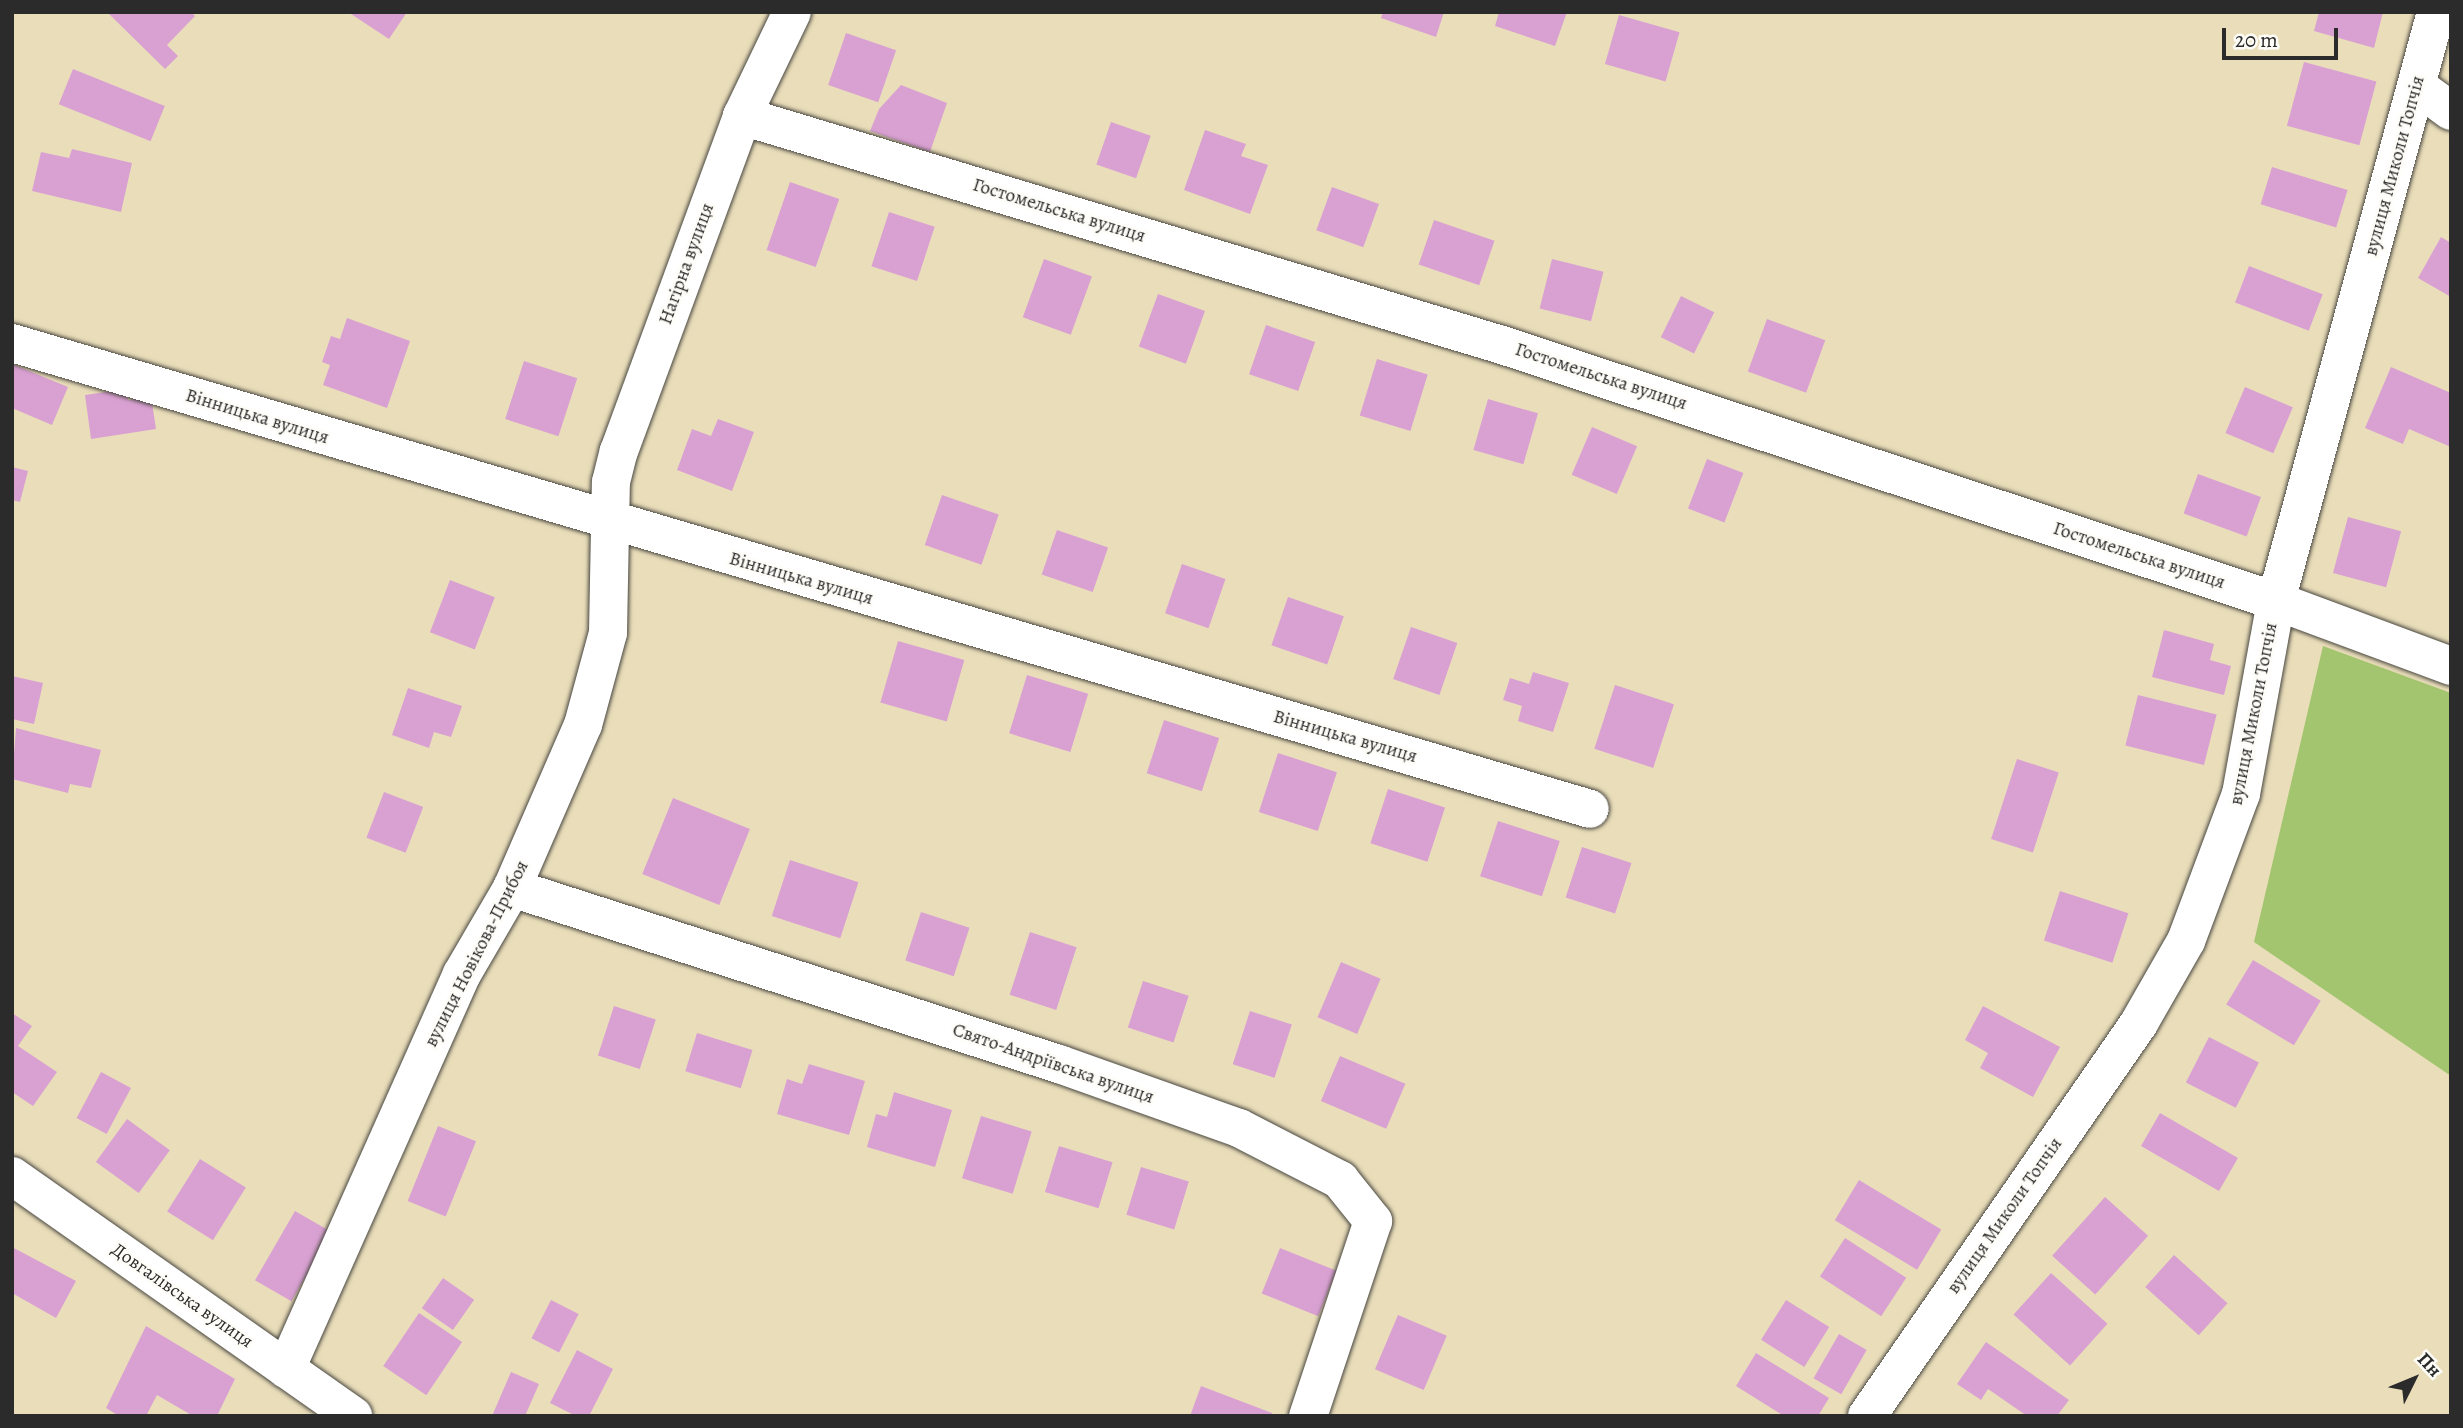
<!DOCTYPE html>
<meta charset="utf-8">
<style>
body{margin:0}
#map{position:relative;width:2463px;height:1428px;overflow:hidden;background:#eadeba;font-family:Alegreya,serif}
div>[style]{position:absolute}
.green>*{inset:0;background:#a3c56f}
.building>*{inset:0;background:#d9a1d2;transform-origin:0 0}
.roads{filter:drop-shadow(0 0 2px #484640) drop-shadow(0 0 2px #484640)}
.minor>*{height:38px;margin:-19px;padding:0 19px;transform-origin:19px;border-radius:19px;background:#fff}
span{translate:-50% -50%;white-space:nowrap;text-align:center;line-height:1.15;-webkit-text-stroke:5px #fdfcf7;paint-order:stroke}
.street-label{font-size:19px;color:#2b2b2b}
.frame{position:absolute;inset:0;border:14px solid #2b2b2b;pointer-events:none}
.north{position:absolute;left:2379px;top:1344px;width:70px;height:70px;-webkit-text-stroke:5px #fdfcf7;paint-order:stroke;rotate:47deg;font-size:19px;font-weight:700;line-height:28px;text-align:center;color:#2b2b2b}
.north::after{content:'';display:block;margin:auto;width:24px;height:32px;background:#2b2b2b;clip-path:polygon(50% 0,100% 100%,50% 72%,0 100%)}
.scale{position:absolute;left:2222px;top:28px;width:116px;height:32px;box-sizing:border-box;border:4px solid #2b2b2b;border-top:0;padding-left:9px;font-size:21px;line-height:24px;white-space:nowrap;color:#2b2b2b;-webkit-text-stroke:5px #fdfcf7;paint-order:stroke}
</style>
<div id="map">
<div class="green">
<div style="clip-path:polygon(2323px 646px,2451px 693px,2451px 1076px,2254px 942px)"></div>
</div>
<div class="building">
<div style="clip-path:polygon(107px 12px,191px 12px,195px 16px,167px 45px,178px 56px,165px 69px)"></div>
<div style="clip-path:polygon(348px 12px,407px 12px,389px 39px)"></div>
<div style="clip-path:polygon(1383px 12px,1444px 12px,1436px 37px,1381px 18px)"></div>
<div style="clip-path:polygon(1499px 12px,1567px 12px,1555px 46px,1495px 26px)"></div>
<div style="clip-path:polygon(2319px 12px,2383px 12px,2374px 48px,2314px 31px)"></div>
<div style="left:1619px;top:15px;width:63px;height:51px;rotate:16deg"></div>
<div style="left:846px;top:33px;width:53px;height:55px;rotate:19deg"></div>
<div style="left:2304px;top:62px;width:75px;height:66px;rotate:15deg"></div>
<div style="left:73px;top:69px;width:99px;height:38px;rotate:22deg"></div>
<div style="clip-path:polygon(901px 85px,947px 103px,930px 152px,870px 131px,879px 109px)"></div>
<div style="left:1111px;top:122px;width:42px;height:45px;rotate:19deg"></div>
<div style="clip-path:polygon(1205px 130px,1246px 144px,1241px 156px,1268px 165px,1250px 214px,1184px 190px)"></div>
<div style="clip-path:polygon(72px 149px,132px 163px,121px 212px,32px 191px,41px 152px,69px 158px)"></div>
<div style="left:2272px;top:167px;width:79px;height:39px;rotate:17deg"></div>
<div style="left:790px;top:182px;width:52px;height:72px;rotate:19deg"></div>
<div style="left:1332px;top:187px;width:50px;height:46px;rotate:20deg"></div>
<div style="left:889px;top:212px;width:48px;height:57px;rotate:18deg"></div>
<div style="left:1434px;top:220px;width:64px;height:47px;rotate:19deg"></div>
<div style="clip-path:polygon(2441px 237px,2451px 243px,2451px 297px,2418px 278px)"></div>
<div style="left:1044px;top:259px;width:51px;height:62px;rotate:20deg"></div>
<div style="left:1552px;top:259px;width:53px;height:51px;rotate:14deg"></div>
<div style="left:2249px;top:266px;width:79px;height:39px;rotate:21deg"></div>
<div style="left:1158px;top:294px;width:50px;height:56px;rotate:20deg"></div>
<div style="left:1681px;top:296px;width:37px;height:46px;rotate:26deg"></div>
<div style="clip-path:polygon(347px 318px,410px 341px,387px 408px,323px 385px,330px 365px,322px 362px,331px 336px,340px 339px)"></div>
<div style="left:1767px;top:319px;width:62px;height:56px;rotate:20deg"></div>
<div style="left:1266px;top:325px;width:52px;height:52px;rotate:19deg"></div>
<div style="left:1377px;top:359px;width:53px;height:59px;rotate:17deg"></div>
<div style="left:524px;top:361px;width:56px;height:61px;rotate:18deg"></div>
<div style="clip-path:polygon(12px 364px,68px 387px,52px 425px,12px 408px)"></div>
<div style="clip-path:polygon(2391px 367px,2451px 393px,2451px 447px,2409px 429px,2403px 444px,2365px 428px)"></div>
<div style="left:2245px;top:387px;width:52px;height:50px;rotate:23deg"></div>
<div style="clip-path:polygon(127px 389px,128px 400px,151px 396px,156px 429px,91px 439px,85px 395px)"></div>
<div style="left:1488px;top:399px;width:52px;height:53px;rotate:16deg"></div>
<div style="clip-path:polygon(718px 419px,754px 432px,732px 491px,677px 470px,692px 429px,711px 436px)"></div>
<div style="left:1592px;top:427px;width:49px;height:52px;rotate:23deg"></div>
<div style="left:1707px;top:459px;width:39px;height:53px;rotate:21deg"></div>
<div style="clip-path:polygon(12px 467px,28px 471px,20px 502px,12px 500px)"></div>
<div style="left:2198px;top:474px;width:67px;height:42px;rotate:20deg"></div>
<div style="left:942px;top:495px;width:60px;height:53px;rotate:19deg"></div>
<div style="left:2348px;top:517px;width:55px;height:58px;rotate:15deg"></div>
<div style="left:1057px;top:530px;width:54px;height:47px;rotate:19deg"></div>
<div style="left:1182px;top:564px;width:46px;height:52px;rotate:19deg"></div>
<div style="left:450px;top:580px;width:48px;height:56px;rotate:21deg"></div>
<div style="left:1288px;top:597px;width:59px;height:51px;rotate:19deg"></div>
<div style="left:1411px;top:627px;width:49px;height:55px;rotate:19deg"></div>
<div style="clip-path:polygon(2164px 630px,2214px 644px,2210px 660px,2231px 666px,2224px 695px,2152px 677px)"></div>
<div style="left:898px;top:641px;width:69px;height:64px;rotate:16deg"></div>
<div style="clip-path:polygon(1533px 672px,1569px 683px,1553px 732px,1518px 721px,1522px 706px,1503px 700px,1510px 678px,1529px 684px)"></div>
<div style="left:1027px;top:675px;width:64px;height:61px;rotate:17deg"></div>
<div style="clip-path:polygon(12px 676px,43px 683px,34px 724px,12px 719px)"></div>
<div style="left:1615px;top:685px;width:62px;height:67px;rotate:18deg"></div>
<div style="clip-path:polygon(408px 688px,462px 706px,451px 737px,434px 732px,429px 748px,392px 735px)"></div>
<div style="left:2138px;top:695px;width:81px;height:52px;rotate:14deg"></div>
<div style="left:1164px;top:720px;width:58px;height:56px;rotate:18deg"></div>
<div style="clip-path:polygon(16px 728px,101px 750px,91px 788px,70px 784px,68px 793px,12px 779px)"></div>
<div style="left:1278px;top:753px;width:62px;height:62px;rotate:18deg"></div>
<div style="left:2017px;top:759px;width:44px;height:84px;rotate:18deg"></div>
<div style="left:1388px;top:789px;width:60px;height:57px;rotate:18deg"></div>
<div style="left:384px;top:792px;width:42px;height:49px;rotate:21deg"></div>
<div style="left:673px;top:798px;width:83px;height:82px;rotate:22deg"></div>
<div style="left:1498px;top:821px;width:65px;height:58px;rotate:18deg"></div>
<div style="left:1582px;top:847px;width:52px;height:53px;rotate:18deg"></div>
<div style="left:790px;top:860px;width:72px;height:59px;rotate:18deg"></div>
<div style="left:2060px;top:891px;width:72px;height:52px;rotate:18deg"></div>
<div style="left:921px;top:912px;width:51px;height:51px;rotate:18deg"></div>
<div style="left:1030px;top:932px;width:49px;height:66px;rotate:18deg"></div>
<div style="left:2253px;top:960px;width:79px;height:52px;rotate:31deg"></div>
<div style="left:1341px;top:962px;width:43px;height:60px;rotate:23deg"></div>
<div style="left:1143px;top:981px;width:48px;height:49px;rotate:18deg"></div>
<div style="left:614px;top:1006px;width:44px;height:52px;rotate:18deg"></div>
<div style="clip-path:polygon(1983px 1006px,2060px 1047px,2033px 1097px,1980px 1068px,1988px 1053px,1965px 1040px)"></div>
<div style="left:1250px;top:1011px;width:44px;height:56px;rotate:18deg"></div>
<div style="clip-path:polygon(12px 1013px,32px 1026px,18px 1046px,57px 1072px,33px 1106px,12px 1092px)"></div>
<div style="left:697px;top:1033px;width:58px;height:40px;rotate:17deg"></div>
<div style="left:2209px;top:1037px;width:56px;height:51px;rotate:27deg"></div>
<div style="left:1340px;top:1056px;width:71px;height:49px;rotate:23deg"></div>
<div style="clip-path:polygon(809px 1064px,865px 1081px,849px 1135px,777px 1114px,787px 1079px,802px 1084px)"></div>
<div style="left:101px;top:1072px;width:34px;height:52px;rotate:28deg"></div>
<div style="clip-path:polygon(894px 1092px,952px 1110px,935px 1167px,867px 1147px,876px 1114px,887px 1117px)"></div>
<div style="left:2160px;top:1113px;width:90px;height:38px;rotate:30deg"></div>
<div style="left:981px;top:1116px;width:53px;height:65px;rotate:17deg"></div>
<div style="left:127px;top:1119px;width:53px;height:53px;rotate:36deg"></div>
<div style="left:438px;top:1126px;width:41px;height:81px;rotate:22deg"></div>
<div style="left:1059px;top:1146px;width:56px;height:48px;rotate:17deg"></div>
<div style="left:200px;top:1159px;width:54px;height:62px;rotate:32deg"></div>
<div style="left:1141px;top:1167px;width:50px;height:50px;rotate:17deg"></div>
<div style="left:1859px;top:1180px;width:96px;height:47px;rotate:31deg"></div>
<div style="left:2105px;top:1197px;width:58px;height:79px;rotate:42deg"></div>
<div style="left:295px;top:1211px;width:42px;height:80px;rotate:30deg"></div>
<div style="left:1845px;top:1238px;width:73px;height:46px;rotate:33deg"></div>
<div style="clip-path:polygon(12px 1247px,76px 1281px,56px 1318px,12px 1293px)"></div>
<div style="left:1280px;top:1248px;width:61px;height:49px;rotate:22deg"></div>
<div style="left:2174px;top:1255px;width:72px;height:43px;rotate:42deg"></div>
<div style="left:2051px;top:1273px;width:76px;height:56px;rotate:42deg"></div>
<div style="left:443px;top:1278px;width:38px;height:37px;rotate:35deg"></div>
<div style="left:551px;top:1300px;width:31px;height:43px;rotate:27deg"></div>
<div style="left:1786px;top:1300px;width:51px;height:47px;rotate:32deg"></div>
<div style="left:419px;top:1313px;width:52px;height:64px;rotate:34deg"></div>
<div style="left:1398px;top:1315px;width:53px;height:59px;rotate:23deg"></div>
<div style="clip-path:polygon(146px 1326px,235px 1379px,217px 1416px,193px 1416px,157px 1395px,146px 1416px,119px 1416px,106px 1408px)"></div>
<div style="left:1839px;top:1334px;width:32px;height:51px;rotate:30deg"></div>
<div style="clip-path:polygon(1986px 1342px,2069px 1400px,2057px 1416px,2027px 1416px,1988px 1389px,1981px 1400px,1957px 1384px)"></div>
<div style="clip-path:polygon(577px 1350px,613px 1369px,589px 1416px,576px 1416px,550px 1403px)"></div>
<div style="clip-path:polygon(1756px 1353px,1829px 1398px,1818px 1416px,1784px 1416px,1736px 1386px)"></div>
<div style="clip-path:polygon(511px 1372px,539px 1384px,525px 1416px,492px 1416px)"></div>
<div style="clip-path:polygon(1201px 1386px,1272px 1413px,1271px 1416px,1190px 1416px)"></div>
</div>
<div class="roads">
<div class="minor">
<div style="left:2417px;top:86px;width:42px;rotate:36.3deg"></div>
<div style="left:742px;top:116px;width:794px;rotate:16.77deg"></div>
<div style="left:1502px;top:345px;width:815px;rotate:18.3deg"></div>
<div style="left:2276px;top:601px;width:187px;rotate:20.4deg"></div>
<div style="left:12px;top:343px;width:1645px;rotate:16.45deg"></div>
<div style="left:512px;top:888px;width:575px;rotate:17.84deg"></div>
<div style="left:1059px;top:1064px;width:191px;rotate:19.6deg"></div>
<div style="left:1239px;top:1128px;width:114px;rotate:27.2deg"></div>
<div style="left:1340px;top:1180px;width:53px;rotate:51.2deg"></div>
<div style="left:1373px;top:1221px;width:206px;rotate:108.4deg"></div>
<div style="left:12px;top:1176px;width:417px;rotate:35.1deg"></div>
<div style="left:286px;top:1369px;width:432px;rotate:-66deg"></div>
<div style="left:462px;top:974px;width:99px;rotate:-59.8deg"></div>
<div style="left:512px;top:888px;width:178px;rotate:-66.5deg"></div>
<div style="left:583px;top:725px;width:95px;rotate:-74.8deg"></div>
<div style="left:608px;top:633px;width:151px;rotate:-88.9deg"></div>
<div style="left:611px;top:482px;width:32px;rotate:-76deg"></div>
<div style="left:619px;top:451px;width:357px;rotate:-69.8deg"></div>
<div style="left:742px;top:116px;width:115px;rotate:-64.3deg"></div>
<div style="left:1867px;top:1416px;width:478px;rotate:-55.3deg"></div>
<div style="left:2139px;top:1023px;width:95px;rotate:-60.2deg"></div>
<div style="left:2186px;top:941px;width:157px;rotate:-69.5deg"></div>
<div style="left:2241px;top:794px;width:196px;rotate:-79.7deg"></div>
<div style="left:2276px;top:601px;width:610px;rotate:-74.8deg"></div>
</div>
</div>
<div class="street-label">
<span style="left:2395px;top:166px;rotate:-75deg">вулиця Миколи Топчія</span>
<span style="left:1059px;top:211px;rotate:17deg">Гостомельська вулиця</span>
<span style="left:687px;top:264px;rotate:-70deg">Нагірна вулиця</span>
<span style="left:1601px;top:377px;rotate:18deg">Гостомельська вулиця</span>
<span style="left:257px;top:417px;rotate:17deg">Вінницька вулиця</span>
<span style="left:2139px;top:556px;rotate:18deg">Гостомельська вулиця</span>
<span style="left:801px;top:579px;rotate:16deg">Вінницька вулиця</span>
<span style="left:2254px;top:714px;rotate:-79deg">вулиця Миколи Топчія</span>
<span style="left:1345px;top:737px;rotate:16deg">Вінницька вулиця</span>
<span style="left:477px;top:954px;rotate:-63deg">вулиця Новікова-Прибоя</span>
<span style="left:1053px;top:1064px;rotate:19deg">Свято-Андріївська вулиця</span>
<span style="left:2005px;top:1216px;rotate:-55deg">вулиця Миколи Топчія</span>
<span style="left:182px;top:1296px;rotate:35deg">Довгалівська вулиця</span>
</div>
<div class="frame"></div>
<div class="north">Пн</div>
<div class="scale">20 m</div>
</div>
